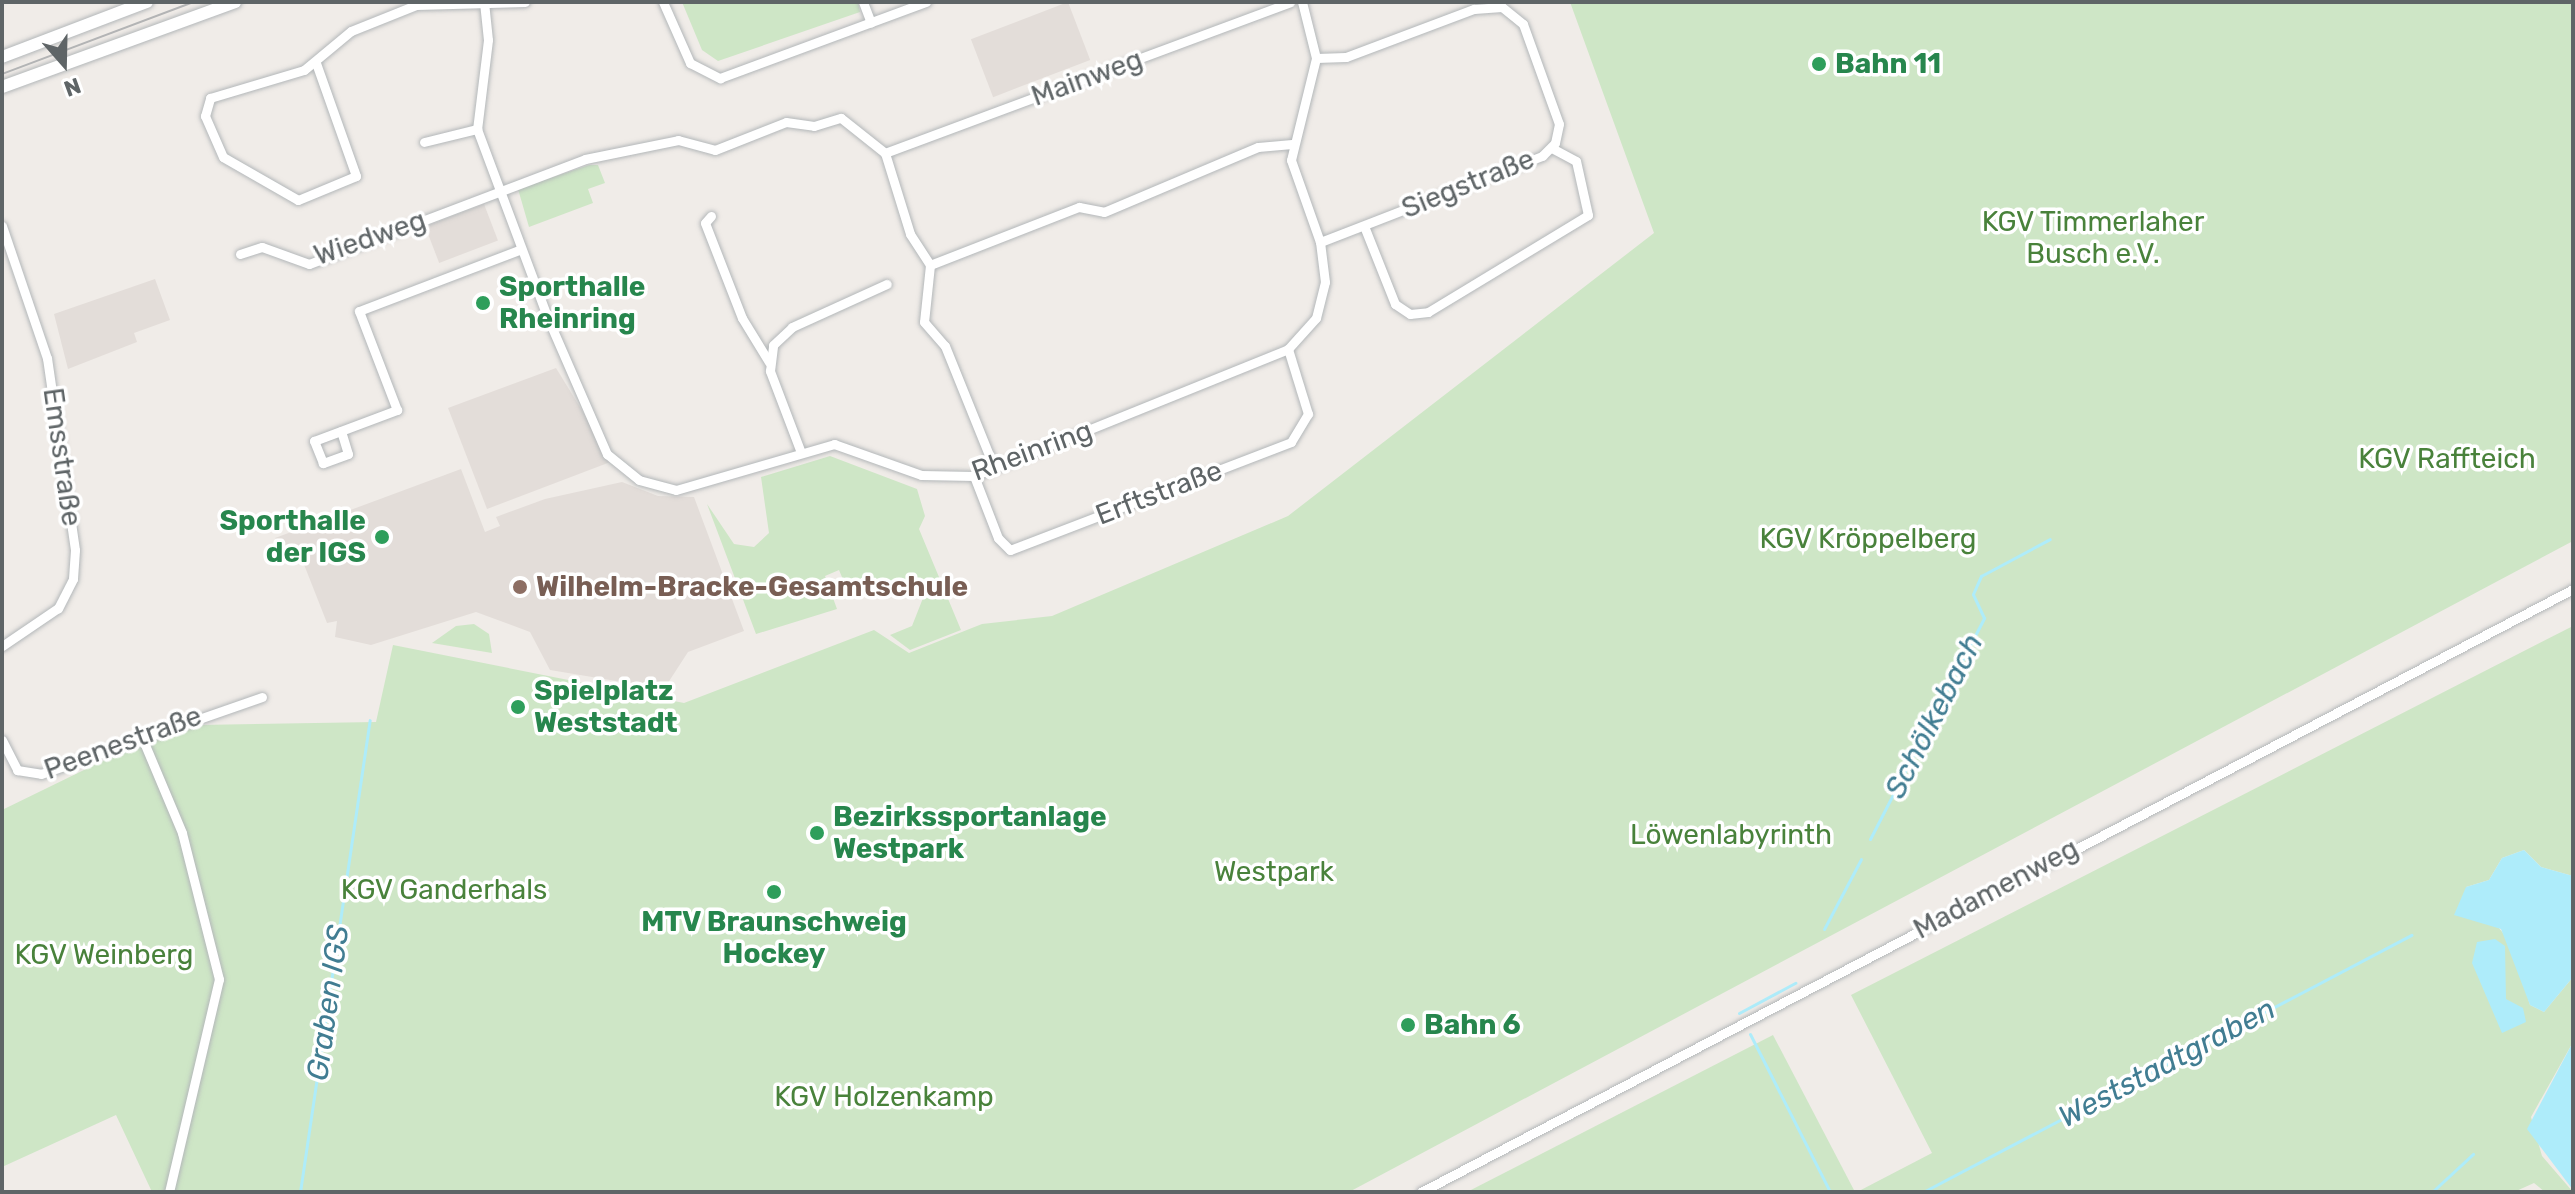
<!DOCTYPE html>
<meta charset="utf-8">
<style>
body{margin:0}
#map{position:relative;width:2575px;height:1194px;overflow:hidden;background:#f0ece8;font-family:Rubik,sans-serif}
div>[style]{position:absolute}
.education>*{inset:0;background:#e3ddd9;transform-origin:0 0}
.green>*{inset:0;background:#cee6c6}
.water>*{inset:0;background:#aeecfa}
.stream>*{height:3px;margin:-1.5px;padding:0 1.5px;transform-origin:1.5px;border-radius:1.5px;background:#aeecfa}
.roads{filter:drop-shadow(0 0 2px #b3b7b9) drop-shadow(0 0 2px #b3b7b9)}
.street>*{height:9px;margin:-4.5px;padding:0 4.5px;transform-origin:4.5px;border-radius:4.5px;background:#fff}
.secondary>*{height:12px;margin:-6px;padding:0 6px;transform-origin:6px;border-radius:6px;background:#fff}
.tram>*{height:2px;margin:-1px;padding:0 1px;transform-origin:1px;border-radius:1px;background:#b3b4b5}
.dots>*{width:22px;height:22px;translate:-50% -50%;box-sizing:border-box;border:4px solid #fff;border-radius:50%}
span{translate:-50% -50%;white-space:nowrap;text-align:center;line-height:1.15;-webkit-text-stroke:7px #fff;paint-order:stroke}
.leisure-label{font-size:28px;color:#27864d;font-weight:700}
.left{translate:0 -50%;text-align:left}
.right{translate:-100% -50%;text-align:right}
.street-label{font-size:28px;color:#5f6567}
.park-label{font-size:28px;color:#49823b}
.education-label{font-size:28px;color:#785e54;font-weight:700}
.water-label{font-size:30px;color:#417d92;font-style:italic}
.frame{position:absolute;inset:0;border:4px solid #5f6567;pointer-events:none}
.north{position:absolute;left:24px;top:24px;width:80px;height:80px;-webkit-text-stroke:6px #fff;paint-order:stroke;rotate:160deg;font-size:22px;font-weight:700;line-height:32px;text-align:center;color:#5f6567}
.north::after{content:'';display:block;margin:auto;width:28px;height:36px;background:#5f6567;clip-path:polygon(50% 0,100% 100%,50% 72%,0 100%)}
</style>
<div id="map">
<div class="education">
<div style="left:1068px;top:2px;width:62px;height:104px;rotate:69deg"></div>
<div style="left:484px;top:204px;width:39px;height:63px;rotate:69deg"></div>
<div style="clip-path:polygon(155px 279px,170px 320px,134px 333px,137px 342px,68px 369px,54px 314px)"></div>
<div style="clip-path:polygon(556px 368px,613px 461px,487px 509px,448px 408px)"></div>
<div style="clip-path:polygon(461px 469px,485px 532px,500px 526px,496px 517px,545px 499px,622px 482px,658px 496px,694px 497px,744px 631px,688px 652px,664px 689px,550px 670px,530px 632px,476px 612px,371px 645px,335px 637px,337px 621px,327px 623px,303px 562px,275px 538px)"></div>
</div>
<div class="green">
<div style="clip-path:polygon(682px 2px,858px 2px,860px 12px,718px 61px,702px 50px)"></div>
<div style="clip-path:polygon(1570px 2px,2573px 2px,2573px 541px,1349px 1192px,152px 1192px,116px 1115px,2px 1167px,2px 810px,127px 749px,199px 725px,376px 722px,393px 645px,684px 703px,874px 630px,909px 653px,982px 624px,1052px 616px,1288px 516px,1654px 233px)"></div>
<div style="clip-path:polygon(589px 165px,598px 165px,605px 183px,588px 189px,593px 203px,529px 227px,518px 189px)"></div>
<div style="clip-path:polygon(830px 456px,917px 489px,925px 516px,919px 529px,961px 630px,910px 650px,890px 635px,912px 626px,925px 593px,900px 582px,867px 597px,847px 589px,839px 570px,825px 576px,837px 609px,756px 634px,707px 504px,734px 544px,754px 547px,769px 533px,761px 477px)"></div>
<div style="clip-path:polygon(474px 624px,489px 634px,492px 653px,432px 643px,456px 626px)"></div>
<div style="clip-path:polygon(2573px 626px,2573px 876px,2541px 867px,2524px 850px,2502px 858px,2489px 880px,2466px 887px,2511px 943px,2530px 1005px,2544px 1012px,2573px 977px,2573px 1042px,2531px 1117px,2542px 1156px,2573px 1192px,2545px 1192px,2534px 1183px,2514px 1192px,1857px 1192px,1932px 1153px,1851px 995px)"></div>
<div style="clip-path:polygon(1773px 1035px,1855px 1192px,1467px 1192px)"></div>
</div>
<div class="water">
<div style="clip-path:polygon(2524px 850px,2541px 867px,2573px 876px,2573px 977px,2544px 1012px,2530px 1005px,2501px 929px,2454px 915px,2466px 887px,2489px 880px,2502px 858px)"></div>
<div style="clip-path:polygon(2495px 939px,2505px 946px,2506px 999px,2523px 1008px,2526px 1022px,2502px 1033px,2472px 963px,2477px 942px)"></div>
<div style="clip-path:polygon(2573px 1042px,2573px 1190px,2527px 1129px)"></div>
</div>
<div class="stream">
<div style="left:1870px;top:839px;width:249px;rotate:-62.7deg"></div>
<div style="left:1984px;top:618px;width:26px;rotate:-115deg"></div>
<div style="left:1973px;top:594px;width:20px;rotate:-66deg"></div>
<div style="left:1981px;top:576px;width:78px;rotate:-28.2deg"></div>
<div style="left:1824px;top:929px;width:79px;rotate:-62.1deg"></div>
<div style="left:1739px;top:1013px;width:64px;rotate:-28.2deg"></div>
<div style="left:1750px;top:1034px;width:177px;rotate:63.1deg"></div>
<div style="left:300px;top:1192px;width:477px;rotate:-81.6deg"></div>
<div style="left:1923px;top:1192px;width:552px;rotate:-27.77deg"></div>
<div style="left:2432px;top:1192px;width:56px;rotate:-42.8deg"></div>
</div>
<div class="roads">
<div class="street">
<div style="left:484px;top:2px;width:38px;rotate:84deg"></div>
<div style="left:488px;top:40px;width:90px;rotate:97deg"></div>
<div style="left:477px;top:129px;width:197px;rotate:69.5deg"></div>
<div style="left:546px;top:314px;width:153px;rotate:66.5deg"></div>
<div style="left:607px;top:454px;width:41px;rotate:39.1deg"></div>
<div style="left:639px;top:480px;width:38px;rotate:15deg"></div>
<div style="left:676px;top:490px;width:165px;rotate:-16.2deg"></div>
<div style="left:834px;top:444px;width:92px;rotate:19.6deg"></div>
<div style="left:921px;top:475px;width:53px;rotate:1.1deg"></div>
<div style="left:974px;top:476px;width:339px;rotate:-22deg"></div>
<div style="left:1288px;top:349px;width:42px;rotate:-47.9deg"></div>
<div style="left:1316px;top:318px;width:37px;rotate:-76deg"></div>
<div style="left:1325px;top:282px;width:40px;rotate:-97.1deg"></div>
<div style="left:1320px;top:242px;width:87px;rotate:-109.5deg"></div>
<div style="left:1291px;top:160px;width:105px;rotate:-76.2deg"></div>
<div style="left:1316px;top:58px;width:58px;rotate:-104deg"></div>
<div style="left:663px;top:2px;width:67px;rotate:66.1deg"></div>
<div style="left:690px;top:63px;width:34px;rotate:27deg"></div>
<div style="left:720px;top:78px;width:220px;rotate:-20.3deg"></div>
<div style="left:863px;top:2px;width:22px;rotate:69deg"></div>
<div style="left:1316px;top:58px;width:30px;rotate:-2deg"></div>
<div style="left:1346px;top:57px;width:137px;rotate:-20.6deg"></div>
<div style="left:1474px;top:9px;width:28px;rotate:-4deg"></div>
<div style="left:1502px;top:7px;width:27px;rotate:39deg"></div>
<div style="left:1523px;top:24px;width:106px;rotate:70.2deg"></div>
<div style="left:1559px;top:124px;width:19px;rotate:102deg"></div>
<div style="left:1555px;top:143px;width:18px;rotate:135deg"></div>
<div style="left:1542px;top:156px;width:238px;rotate:158.8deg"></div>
<div style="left:316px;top:63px;width:120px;rotate:70.5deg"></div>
<div style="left:356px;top:176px;width:63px;rotate:157.5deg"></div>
<div style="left:298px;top:200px;width:86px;rotate:-150.2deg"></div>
<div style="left:223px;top:157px;width:45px;rotate:-113.7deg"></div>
<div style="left:205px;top:116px;width:19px;rotate:-74deg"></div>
<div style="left:210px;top:98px;width:98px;rotate:-16.6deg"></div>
<div style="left:304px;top:70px;width:61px;rotate:-39.7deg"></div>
<div style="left:351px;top:31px;width:70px;rotate:-21.8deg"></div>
<div style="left:416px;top:5px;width:109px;rotate:-1.6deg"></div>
<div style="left:424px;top:142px;width:55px;rotate:-13.8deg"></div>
<div style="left:885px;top:153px;width:432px;rotate:-20.4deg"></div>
<div style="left:885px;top:153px;width:85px;rotate:72.8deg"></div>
<div style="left:910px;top:234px;width:37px;rotate:57deg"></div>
<div style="left:930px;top:265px;width:57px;rotate:96deg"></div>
<div style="left:924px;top:322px;width:32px;rotate:49deg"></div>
<div style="left:945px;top:346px;width:131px;rotate:68deg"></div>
<div style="left:711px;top:216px;width:9px;rotate:131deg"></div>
<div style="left:705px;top:223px;width:102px;rotate:68.7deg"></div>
<div style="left:742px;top:318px;width:52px;rotate:58.5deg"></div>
<div style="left:2px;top:226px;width:139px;rotate:71.2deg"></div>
<div style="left:47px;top:358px;width:194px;rotate:81.7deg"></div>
<div style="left:75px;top:550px;width:29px;rotate:94deg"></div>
<div style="left:73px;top:579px;width:33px;rotate:117deg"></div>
<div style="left:58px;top:608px;width:68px;rotate:145.8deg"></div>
<div style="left:1364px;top:226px;width:84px;rotate:68.3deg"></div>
<div style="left:1395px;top:304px;width:18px;rotate:34deg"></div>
<div style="left:1410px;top:314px;width:18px;rotate:-6deg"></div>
<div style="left:1428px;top:312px;width:187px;rotate:-31.2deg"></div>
<div style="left:1588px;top:215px;width:55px;rotate:-102.5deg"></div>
<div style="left:1576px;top:161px;width:27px;rotate:-152deg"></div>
<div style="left:240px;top:254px;width:23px;rotate:-18deg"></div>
<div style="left:262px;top:247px;width:50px;rotate:19.9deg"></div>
<div style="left:309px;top:264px;width:295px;rotate:-20.8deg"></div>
<div style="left:585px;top:159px;width:95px;rotate:-11.5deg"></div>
<div style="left:678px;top:140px;width:38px;rotate:15deg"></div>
<div style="left:715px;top:150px;width:76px;rotate:-21.5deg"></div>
<div style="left:786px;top:122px;width:28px;rotate:8deg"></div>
<div style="left:814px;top:126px;width:28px;rotate:-17deg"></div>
<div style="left:841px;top:118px;width:56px;rotate:38.5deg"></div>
<div style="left:930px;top:265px;width:160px;rotate:-21.3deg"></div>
<div style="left:1079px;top:207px;width:25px;rotate:11deg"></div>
<div style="left:1104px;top:212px;width:167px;rotate:-22.9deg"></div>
<div style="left:1258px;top:147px;width:34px;rotate:-5deg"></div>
<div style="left:341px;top:431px;width:24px;rotate:73deg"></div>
<div style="left:348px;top:454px;width:27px;rotate:160deg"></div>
<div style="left:323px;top:463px;width:24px;rotate:-112deg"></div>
<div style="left:314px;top:441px;width:89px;rotate:-20.5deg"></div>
<div style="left:397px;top:410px;width:106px;rotate:-111deg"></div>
<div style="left:359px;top:311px;width:173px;rotate:-20.9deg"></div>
<div style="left:800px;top:450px;width:85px;rotate:-110.8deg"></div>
<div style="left:770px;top:371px;width:26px;rotate:-83deg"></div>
<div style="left:773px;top:345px;width:26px;rotate:-43deg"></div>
<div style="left:792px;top:327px;width:104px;rotate:-24.4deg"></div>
<div style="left:974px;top:476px;width:66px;rotate:68.8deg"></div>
<div style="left:998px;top:538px;width:17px;rotate:45deg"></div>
<div style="left:1010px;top:550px;width:301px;rotate:-21deg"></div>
<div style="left:1291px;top:442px;width:33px;rotate:-59deg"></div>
<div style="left:1308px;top:414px;width:68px;rotate:-107.1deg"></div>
<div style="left:2px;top:740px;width:34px;rotate:63deg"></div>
<div style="left:17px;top:770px;width:24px;rotate:9deg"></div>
<div style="left:41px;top:774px;width:234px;rotate:-19.2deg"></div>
<div style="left:143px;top:740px;width:101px;rotate:67.2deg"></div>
<div style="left:182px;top:833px;width:151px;rotate:75.8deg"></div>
<div style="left:219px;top:979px;width:219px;rotate:103.2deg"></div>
<div style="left:1421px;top:1192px;width:1300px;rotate:-27.63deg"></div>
</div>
<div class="secondary">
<div style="left:2px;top:57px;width:155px;rotate:-20.8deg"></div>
<div style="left:2px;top:87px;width:248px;rotate:-20deg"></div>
</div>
</div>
<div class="tram">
<div style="left:2px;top:74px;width:205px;rotate:-20.6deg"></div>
</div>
<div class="dots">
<div style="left:1819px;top:64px;background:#2e9e5b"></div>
<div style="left:483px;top:303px;background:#2e9e5b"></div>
<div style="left:382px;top:537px;background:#2e9e5b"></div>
<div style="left:520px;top:587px;background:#8d6e63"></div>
<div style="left:518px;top:707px;background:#2e9e5b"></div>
<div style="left:817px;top:833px;background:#2e9e5b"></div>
<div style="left:774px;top:892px;background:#2e9e5b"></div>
<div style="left:1408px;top:1025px;background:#2e9e5b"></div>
</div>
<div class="leisure-label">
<span class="left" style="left:1835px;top:64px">Bahn 11</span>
<span class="left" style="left:499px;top:303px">Sporthalle<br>Rheinring</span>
<span class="right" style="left:366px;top:537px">Sporthalle<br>der IGS</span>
<span class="left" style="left:534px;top:707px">Spielplatz<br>Weststadt</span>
<span class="left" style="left:833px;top:833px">Bezirkssportanlage<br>Westpark</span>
<span style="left:774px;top:938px">MTV Braunschweig<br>Hockey</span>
<span class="left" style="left:1424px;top:1025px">Bahn 6</span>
</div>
<div class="street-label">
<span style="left:1087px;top:78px;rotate:-20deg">Mainweg</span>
<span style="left:1468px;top:184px;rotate:-22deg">Siegstraße</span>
<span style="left:370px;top:238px;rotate:-19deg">Wiedweg</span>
<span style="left:1032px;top:451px;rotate:-20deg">Rheinring</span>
<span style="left:62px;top:457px;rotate:82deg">Emsstraße</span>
<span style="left:1159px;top:493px;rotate:-21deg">Erftstraße</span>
<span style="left:123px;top:743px;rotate:-20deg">Peenestraße</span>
<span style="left:1996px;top:889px;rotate:-28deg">Madamenweg</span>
</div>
<div class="park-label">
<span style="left:2093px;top:238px">KGV Timmerlaher<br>Busch e.V.</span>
<span style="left:2447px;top:459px">KGV Raffteich</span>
<span style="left:1868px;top:539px">KGV Kröppelberg</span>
<span style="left:1731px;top:835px">Löwenlabyrinth</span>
<span style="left:1274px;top:872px">Westpark</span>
<span style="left:444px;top:890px">KGV Ganderhals</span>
<span style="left:104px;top:955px">KGV Weinberg</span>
<span style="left:884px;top:1097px">KGV Holzenkamp</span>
</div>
<div class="education-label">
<span class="left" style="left:536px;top:587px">Wilhelm-Bracke-Gesamtschule</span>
</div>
<div class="water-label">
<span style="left:1934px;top:716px;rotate:-63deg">Schölkebach</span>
<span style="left:328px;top:1003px;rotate:-82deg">Graben IGS</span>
<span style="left:2167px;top:1063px;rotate:-28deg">Weststadtgraben</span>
</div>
<div class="frame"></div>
<div class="north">N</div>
</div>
